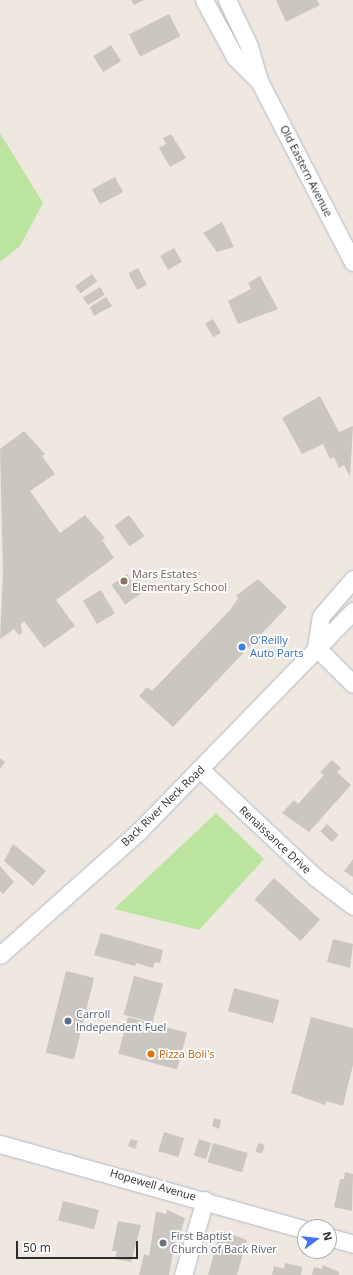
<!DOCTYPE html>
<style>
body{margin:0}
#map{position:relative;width:353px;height:1275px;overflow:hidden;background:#efe8e1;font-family:"Open Sans",sans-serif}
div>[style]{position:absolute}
.green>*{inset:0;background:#bbe49f}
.building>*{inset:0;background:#cbc6bf;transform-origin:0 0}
.roads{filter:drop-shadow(0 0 1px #b4b8c1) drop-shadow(0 0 1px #b4b8c1)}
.minor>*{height:17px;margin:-8.5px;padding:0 8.5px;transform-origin:8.5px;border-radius:8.5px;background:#fff}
.dots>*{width:11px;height:11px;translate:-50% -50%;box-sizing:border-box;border:2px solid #fff;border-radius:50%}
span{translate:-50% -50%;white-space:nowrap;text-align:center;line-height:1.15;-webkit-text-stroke:3.5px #fff;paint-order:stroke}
.street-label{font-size:11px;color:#2e2e2e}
.education-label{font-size:11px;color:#785e54}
.left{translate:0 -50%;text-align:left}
.shop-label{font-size:11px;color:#366cbe}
.service-label{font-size:11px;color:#4e5e75}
.food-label{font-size:11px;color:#c56008}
.worship-label{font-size:11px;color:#5b616d}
.north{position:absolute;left:297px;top:1219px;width:40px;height:40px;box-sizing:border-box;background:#fff;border:1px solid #ababab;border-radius:50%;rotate:75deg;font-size:11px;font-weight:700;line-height:16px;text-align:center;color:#2e2e2e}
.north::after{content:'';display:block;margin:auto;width:14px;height:18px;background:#4472f8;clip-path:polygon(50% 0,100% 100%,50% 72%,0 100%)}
.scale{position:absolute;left:16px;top:1241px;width:122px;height:18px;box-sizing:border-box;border:2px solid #2e2e2e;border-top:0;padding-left:5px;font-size:12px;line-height:14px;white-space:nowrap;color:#2e2e2e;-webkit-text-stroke:3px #fff;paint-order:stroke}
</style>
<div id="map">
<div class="green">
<div style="clip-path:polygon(0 133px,43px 203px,20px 246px,0 262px)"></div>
<div style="clip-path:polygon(216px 813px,264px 859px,199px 930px,114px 909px)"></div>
</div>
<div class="building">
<div style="clip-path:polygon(131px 0,144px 0,134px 5px)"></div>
<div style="clip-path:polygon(276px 0,317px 0,320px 5px,286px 22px)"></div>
<div style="left:169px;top:14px;width:25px;height:45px;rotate:63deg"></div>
<div style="left:111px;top:45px;width:19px;height:21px;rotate:58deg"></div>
<div style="clip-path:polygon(171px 134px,186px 158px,170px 167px,159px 148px,166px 144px,163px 138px)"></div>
<div style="left:115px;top:177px;width:17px;height:26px;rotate:62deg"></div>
<div style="clip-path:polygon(222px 222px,234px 247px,217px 252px,203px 233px)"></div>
<div style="left:174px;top:248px;width:16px;height:16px;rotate:60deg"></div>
<div style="left:138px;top:268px;width:19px;height:11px;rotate:62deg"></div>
<div style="left:92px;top:274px;width:9px;height:21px;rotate:54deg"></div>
<div style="clip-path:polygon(260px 276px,278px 309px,238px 324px,228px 301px,251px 289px,248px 283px)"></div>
<div style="left:100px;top:287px;width:9px;height:20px;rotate:58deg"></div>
<div style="clip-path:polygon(106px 297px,112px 306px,94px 316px,90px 307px)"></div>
<div style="left:213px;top:319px;width:16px;height:9px;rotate:60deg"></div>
<div style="clip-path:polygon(320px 396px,339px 432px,353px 426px,350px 477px,344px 465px,339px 468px,334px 457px,330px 459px,323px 444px,302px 454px,282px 418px)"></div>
<div style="clip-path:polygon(24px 431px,45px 454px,42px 456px,55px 474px,30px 491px,60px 533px,85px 515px,105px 538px,102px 540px,114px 558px,56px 600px,75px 626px,44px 648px,24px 621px,21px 624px,22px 633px,19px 635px,14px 629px,0 639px,3px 573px,0 449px)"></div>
<div style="left:129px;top:515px;width:26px;height:18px;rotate:54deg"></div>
<div style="left:127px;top:574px;width:24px;height:19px;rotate:55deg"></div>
<div style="clip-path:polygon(258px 579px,287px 607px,173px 727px,139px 696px,147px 687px,152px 691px,231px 609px,238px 598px,236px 596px)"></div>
<div style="left:101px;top:590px;width:27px;height:21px;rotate:59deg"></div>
<div style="clip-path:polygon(0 758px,5px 762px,0 769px)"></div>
<div style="clip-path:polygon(332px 760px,341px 768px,337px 772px,351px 785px,309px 832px,282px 813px,294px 800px,298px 804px,324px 775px,320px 772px)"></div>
<div style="left:327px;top:824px;width:16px;height:10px;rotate:43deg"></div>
<div style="clip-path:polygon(13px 844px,46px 871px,33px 886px,4px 861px)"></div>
<div style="clip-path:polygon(353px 859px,353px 877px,344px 871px)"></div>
<div style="clip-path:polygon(0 866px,14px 882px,3px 894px,0 891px)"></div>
<div style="left:274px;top:878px;width:62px;height:29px;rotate:42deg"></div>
<div style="clip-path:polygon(101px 933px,163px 950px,160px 963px,155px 962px,153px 968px,136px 963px,135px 966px,94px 955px)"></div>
<div style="clip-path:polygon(333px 939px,353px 944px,350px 968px,327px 962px)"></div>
<div style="left:66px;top:971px;width:29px;height:84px;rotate:14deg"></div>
<div style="left:134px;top:976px;width:30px;height:40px;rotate:15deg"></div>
<div style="left:234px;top:988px;width:47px;height:24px;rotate:15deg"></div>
<div style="left:128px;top:1017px;width:61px;height:38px;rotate:15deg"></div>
<div style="clip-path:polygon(311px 1017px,353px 1028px,353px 1065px,343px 1106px,326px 1101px,325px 1105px,291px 1093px)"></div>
<div style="clip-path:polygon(214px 1118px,221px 1120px,219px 1129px,212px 1126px)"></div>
<div style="left:164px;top:1132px;width:21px;height:20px;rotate:17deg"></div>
<div style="clip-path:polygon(131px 1139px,138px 1141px,135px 1149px,128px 1146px)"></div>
<div style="left:199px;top:1139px;width:13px;height:17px;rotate:18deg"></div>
<div style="left:213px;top:1143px;width:36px;height:20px;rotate:16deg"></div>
<div style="left:258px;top:1143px;width:7px;height:9px;rotate:16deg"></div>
<div style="clip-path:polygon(345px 1172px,353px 1174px,352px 1211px,334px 1207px,340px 1179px,344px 1179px)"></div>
<div style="left:63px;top:1201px;width:37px;height:20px;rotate:14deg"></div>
<div style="clip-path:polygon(167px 1210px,185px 1218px,181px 1231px,177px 1230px,169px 1275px,139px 1275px,144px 1254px,149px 1256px,156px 1211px,166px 1214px)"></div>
<div style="clip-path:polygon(118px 1221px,141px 1225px,131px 1262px,115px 1259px,117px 1251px,112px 1251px)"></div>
<div style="clip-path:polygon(225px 1232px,247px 1240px,237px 1275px,208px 1275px,220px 1233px)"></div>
<div style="clip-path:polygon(285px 1263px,302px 1267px,301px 1275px,272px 1275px,274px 1266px,284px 1269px)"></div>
<div style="clip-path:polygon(323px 1265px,339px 1272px,339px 1275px,312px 1275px,314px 1267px,322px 1269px)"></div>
</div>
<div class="roads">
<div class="minor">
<div style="left:204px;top:0;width:65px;rotate:61.5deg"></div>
<div style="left:235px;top:57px;width:31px;rotate:45deg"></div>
<div style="left:227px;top:0;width:51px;rotate:64.4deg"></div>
<div style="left:249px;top:46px;width:36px;rotate:74deg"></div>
<div style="left:259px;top:81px;width:204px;rotate:62.6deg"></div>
<div style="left:316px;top:647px;width:31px;rotate:-81deg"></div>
<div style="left:321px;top:616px;width:49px;rotate:-49.1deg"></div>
<div style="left:316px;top:647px;width:52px;rotate:45deg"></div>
<div style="left:201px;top:770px;width:156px;rotate:43.2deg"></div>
<div style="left:315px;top:877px;width:48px;rotate:37.3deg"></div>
<div style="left:0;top:955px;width:186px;rotate:-41.7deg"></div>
<div style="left:139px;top:831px;width:307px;rotate:-45.8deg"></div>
<div style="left:0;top:1144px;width:317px;rotate:15.7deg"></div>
<div style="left:329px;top:1237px;width:25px;rotate:16deg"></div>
<div style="left:183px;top:1275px;width:78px;rotate:-73.7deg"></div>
</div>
</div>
<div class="dots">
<div style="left:124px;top:581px;background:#8d6e63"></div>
<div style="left:242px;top:647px;background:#3f7fe0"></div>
<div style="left:68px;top:1021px;background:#5c6f8a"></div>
<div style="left:151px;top:1054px;background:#e8710a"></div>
<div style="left:163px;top:1243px;background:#6b7280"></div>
</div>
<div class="street-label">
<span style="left:306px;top:171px;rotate:63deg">Old Eastern Avenue</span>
<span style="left:163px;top:806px;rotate:-44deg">Back River Neck Road</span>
<span style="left:275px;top:840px;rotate:43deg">Renaissance Drive</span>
<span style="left:153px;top:1185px;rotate:16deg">Hopewell Avenue</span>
</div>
<div class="education-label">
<span class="left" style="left:132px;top:581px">Mars Estates<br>Elementary School</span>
</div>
<div class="shop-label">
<span class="left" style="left:250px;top:647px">O'Reilly<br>Auto Parts</span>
</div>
<div class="service-label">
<span class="left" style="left:76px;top:1021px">Carroll<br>Independent Fuel</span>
</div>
<div class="food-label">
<span class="left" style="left:159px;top:1054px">Pizza Boli's</span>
</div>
<div class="worship-label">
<span class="left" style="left:171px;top:1243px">First Baptist<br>Church of Back River</span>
</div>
<div class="north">N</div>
<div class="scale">50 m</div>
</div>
